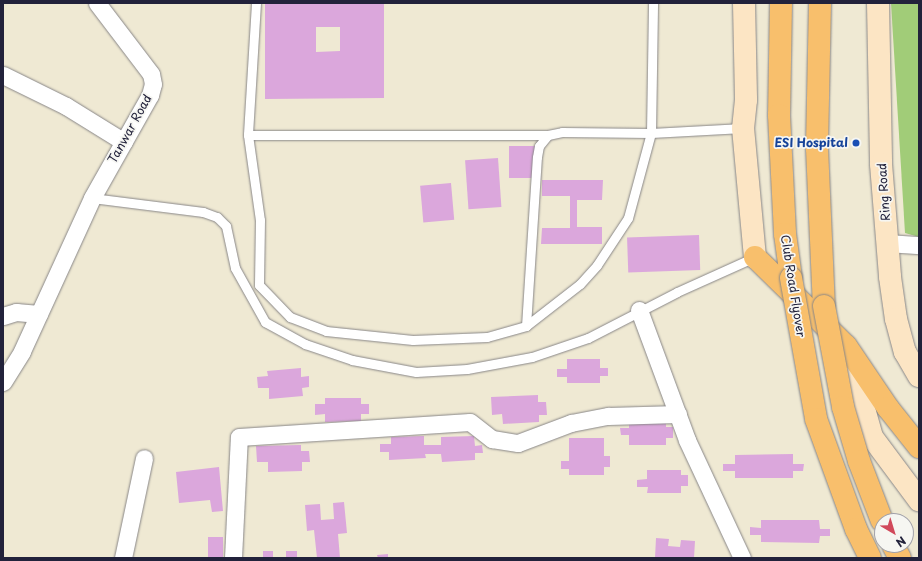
<!DOCTYPE html>
<style>
body{margin:0}
#map{position:relative;width:922px;height:561px;overflow:hidden;background:#efe9d3;font-family:"Playpen Sans",sans-serif}
div>[style]{position:absolute}
.green>*{inset:0;background:#a1cc78}
.building>*{inset:0;background:#dba7dc;transform-origin:0 0}
.roads{filter:drop-shadow(0 0 1px #888687) drop-shadow(0 0 1px #888687)}
.lane>*{height:9px;margin:-4.5px;padding:0 4.5px;transform-origin:4.5px;border-radius:4.5px;background:#fff}
.street>*{height:17px;margin:-8.5px;padding:0 8.5px;transform-origin:8.5px;border-radius:8.5px;background:#fff}
.secondary>*{height:22px;margin:-11px;padding:0 11px;transform-origin:11px;border-radius:11px;background:#fce5c4}
.primary>*{height:22px;margin:-11px;padding:0 11px;transform-origin:11px;border-radius:11px;background:#f8bf6c}
.bridges{filter:drop-shadow(0 0 1px #888687) drop-shadow(0 0 1px #888687)}
.primary-bridge>*{height:22px;margin:-11px;padding:0 11px;transform-origin:11px;border-radius:11px;background:#f8bf6c}
.dots>*{width:11px;height:11px;translate:-50% -50%;box-sizing:border-box;border:2px solid #f6f6f2;border-radius:50%}
span{translate:-50% -50%;white-space:nowrap;text-align:center;line-height:1.15;-webkit-text-stroke:3.5px #f6f6f2;paint-order:stroke}
.street-label{font-size:12px;color:#22223b}
.transit-label{font-size:12px;color:#164399;font-weight:700}
.right{translate:-100% -50%;text-align:right}
.frame{position:absolute;inset:0;border:4px solid #22223b;pointer-events:none}
.north{position:absolute;left:874px;top:513px;width:40px;height:40px;box-sizing:border-box;background:#f6f6f2;border:1px solid #a1a1a9;border-radius:50%;rotate:142deg;font-size:11px;font-weight:700;line-height:16px;text-align:center;color:#22223b}
.north::after{content:'';display:block;margin:auto;width:14px;height:18px;background:#d1495b;clip-path:polygon(50% 0,100% 100%,50% 72%,0 100%)}
</style>
<div id="map">
<div class="green">
<div style="clip-path:polygon(891px 3px,919px 3px,919px 237px,905px 233px)"></div>
</div>
<div class="building">
<div style="clip-path:polygon(evenodd,265px 3px,384px 3px,384px 98px,265px 99px,265px 3px,316px 27px,340px 27px,340px 51px,316px 52px,316px 27px)"></div>
<div style="left:535px;top:146px;width:32px;height:26px;rotate:90deg"></div>
<div style="left:498px;top:158px;width:49px;height:33px;rotate:86deg"></div>
<div style="clip-path:polygon(542px 180px,603px 180px,602px 200px,577px 200px,577px 227px,602px 227px,602px 244px,541px 244px,542px 228px,570px 228px,570px 196px,542px 196px)"></div>
<div style="left:451px;top:183px;width:37px;height:31px;rotate:85deg"></div>
<div style="left:699px;top:235px;width:35px;height:72px;rotate:88deg"></div>
<div style="clip-path:polygon(567px 359px,600px 359px,600px 368px,608px 368px,608px 376px,600px 376px,600px 383px,567px 383px,567px 377px,557px 377px,557px 369px,567px 369px)"></div>
<div style="clip-path:polygon(301px 368px,301px 377px,309px 376px,309px 387px,302px 388px,303px 396px,269px 399px,269px 388px,258px 388px,257px 377px,268px 376px,267px 371px)"></div>
<div style="clip-path:polygon(538px 395px,538px 402px,546px 402px,547px 415px,539px 415px,539px 422px,503px 424px,502px 414px,492px 415px,491px 397px)"></div>
<div style="clip-path:polygon(325px 398px,361px 398px,361px 404px,369px 404px,369px 414px,361px 414px,361px 421px,325px 422px,325px 414px,315px 415px,315px 404px,325px 404px)"></div>
<div style="clip-path:polygon(629px 421px,666px 421px,666px 427px,673px 427px,673px 438px,666px 438px,666px 445px,629px 445px,629px 435px,621px 435px,620px 428px,629px 428px)"></div>
<div style="clip-path:polygon(424px 436px,424px 445px,441px 445px,441px 437px,474px 436px,475px 446px,482px 445px,483px 453px,475px 453px,475px 460px,442px 462px,441px 454px,425px 454px,426px 458px,389px 460px,389px 452px,380px 452px,380px 444px,391px 444px,391px 437px)"></div>
<div style="clip-path:polygon(569px 438px,604px 438px,604px 456px,610px 456px,610px 467px,604px 467px,604px 475px,569px 475px,569px 469px,561px 469px,561px 461px,569px 461px)"></div>
<div style="clip-path:polygon(301px 445px,301px 451px,309px 451px,310px 462px,302px 462px,302px 471px,268px 472px,268px 462px,257px 462px,256px 446px)"></div>
<div style="clip-path:polygon(793px 454px,793px 464px,804px 464px,803px 471px,793px 471px,793px 478px,735px 478px,735px 471px,723px 471px,723px 464px,735px 464px,735px 455px)"></div>
<div style="clip-path:polygon(219px 467px,223px 511px,212px 512px,210px 500px,179px 503px,176px 472px)"></div>
<div style="clip-path:polygon(647px 470px,681px 470px,681px 475px,688px 475px,688px 486px,681px 486px,681px 493px,647px 493px,648px 487px,637px 487px,637px 480px,647px 479px)"></div>
<div style="clip-path:polygon(344px 502px,347px 533px,338px 534px,340px 558px,317px 558px,314px 530px,307px 531px,305px 505px,320px 504px,321px 520px,334px 519px,333px 503px)"></div>
<div style="clip-path:polygon(761px 520px,819px 520px,820px 529px,830px 529px,830px 536px,820px 536px,819px 543px,761px 542px,761px 535px,750px 535px,750px 527px,761px 528px)"></div>
<div style="left:223px;top:537px;width:21px;height:15px;rotate:90deg"></div>
<div style="clip-path:polygon(656px 538px,669px 539px,668px 546px,680px 547px,681px 540px,695px 541px,694px 558px,655px 558px)"></div>
<div style="left:263px;top:551px;width:10px;height:7px"></div>
<div style="left:286px;top:551px;width:11px;height:7px"></div>
<div style="clip-path:polygon(388px 554px,388px 558px,378px 558px,377px 555px)"></div>
</div>
<div class="roads">
<div class="lane">
<div style="left:256px;top:3px;width:132px;rotate:93.5deg"></div>
<div style="left:248px;top:135px;width:86px;rotate:82deg"></div>
<div style="left:260px;top:220px;width:65px;rotate:90.9deg"></div>
<div style="left:259px;top:285px;width:45px;rotate:45.9deg"></div>
<div style="left:290px;top:317px;width:39px;rotate:21deg"></div>
<div style="left:326px;top:331px;width:87px;rotate:5.9deg"></div>
<div style="left:413px;top:340px;width:74px;rotate:-2.3deg"></div>
<div style="left:487px;top:337px;width:41px;rotate:-15.8deg"></div>
<div style="left:526px;top:326px;width:68px;rotate:-37.9deg"></div>
<div style="left:580px;top:284px;width:25px;rotate:-48deg"></div>
<div style="left:597px;top:265px;width:56px;rotate:-56.6deg"></div>
<div style="left:628px;top:218px;width:88px;rotate:-74.9deg"></div>
<div style="left:651px;top:133px;width:130px;rotate:-89.1deg"></div>
<div style="left:248px;top:135px;width:300px"></div>
<div style="left:92px;top:198px;width:112px;rotate:7.2deg"></div>
<div style="left:203px;top:212px;width:15px;rotate:20deg"></div>
<div style="left:217px;top:217px;width:13px;rotate:45deg"></div>
<div style="left:226px;top:226px;width:43px;rotate:77.9deg"></div>
<div style="left:235px;top:268px;width:62px;rotate:60.9deg"></div>
<div style="left:265px;top:322px;width:46px;rotate:28.8deg"></div>
<div style="left:305px;top:344px;width:50px;rotate:18.8deg"></div>
<div style="left:352px;top:360px;width:65px;rotate:10.6deg"></div>
<div style="left:416px;top:372px;width:51px;rotate:-3.4deg"></div>
<div style="left:467px;top:369px;width:66px;rotate:-10.5deg"></div>
<div style="left:532px;top:357px;width:59px;rotate:-18.7deg"></div>
<div style="left:588px;top:338px;width:100px;rotate:-27.3deg"></div>
<div style="left:677px;top:292px;width:85px;rotate:-24.2deg"></div>
<div style="left:526px;top:326px;width:169px;rotate:-86.3deg"></div>
<div style="left:537px;top:157px;width:11px;rotate:-80deg"></div>
<div style="left:539px;top:146px;width:14px;rotate:-51deg"></div>
<div style="left:548px;top:135px;width:14px;rotate:-12deg"></div>
<div style="left:562px;top:132px;width:89px;rotate:0.6deg"></div>
<div style="left:651px;top:133px;width:92px;rotate:-3.1deg"></div>
</div>
<div class="street">
<div style="left:3px;top:75px;width:70px;rotate:26.2deg"></div>
<div style="left:66px;top:106px;width:68px;rotate:31.8deg"></div>
<div style="left:888px;top:243px;width:31px;rotate:4deg"></div>
<div style="left:639px;top:310px;width:139px;rotate:69.7deg"></div>
<div style="left:687px;top:440px;width:130px;rotate:65deg"></div>
<div style="left:3px;top:316px;width:14px;rotate:-17deg"></div>
<div style="left:16px;top:312px;width:23px;rotate:5deg"></div>
<div style="left:3px;top:382px;width:36px;rotate:-58deg"></div>
<div style="left:22px;top:351px;width:168px;rotate:-65.4deg"></div>
<div style="left:92px;top:198px;width:118px;rotate:-60.6deg"></div>
<div style="left:150px;top:95px;width:11px;rotate:-75deg"></div>
<div style="left:153px;top:84px;width:10px;rotate:-101deg"></div>
<div style="left:151px;top:74px;width:89px;rotate:-127.3deg"></div>
<div style="left:123px;top:558px;width:102px;rotate:-78.1deg"></div>
<div style="left:233px;top:558px;width:121px;rotate:-87.2deg"></div>
<div style="left:239px;top:437px;width:231px;rotate:-3.7deg"></div>
<div style="left:470px;top:422px;width:28px;rotate:38deg"></div>
<div style="left:492px;top:439px;width:26px;rotate:9deg"></div>
<div style="left:518px;top:443px;width:57px;rotate:-20.7deg"></div>
<div style="left:571px;top:423px;width:38px;rotate:-11deg"></div>
<div style="left:608px;top:416px;width:70px;rotate:-1.6deg"></div>
</div>
<div class="secondary">
<div style="left:744px;top:3px;width:97px;rotate:88.8deg"></div>
<div style="left:746px;top:100px;width:28px;rotate:96deg"></div>
<div style="left:743px;top:128px;width:130px;rotate:84.7deg"></div>
<div style="left:878px;top:3px;width:161px;rotate:88.9deg"></div>
<div style="left:881px;top:164px;width:113px;rotate:85.4deg"></div>
<div style="left:890px;top:277px;width:42px;rotate:81.9deg"></div>
<div style="left:896px;top:319px;width:34px;rotate:75deg"></div>
<div style="left:905px;top:352px;width:28px;rotate:60deg"></div>
<div style="left:848px;top:352px;width:88px;rotate:74.2deg"></div>
<div style="left:872px;top:437px;width:79px;rotate:53.3deg"></div>
</div>
<div class="primary">
<div style="left:781px;top:3px;width:112px;rotate:91deg"></div>
<div style="left:779px;top:115px;width:119px;rotate:87.1deg"></div>
<div style="left:785px;top:234px;width:44px;rotate:82.2deg"></div>
<div style="left:820px;top:3px;width:145px;rotate:91.2deg"></div>
<div style="left:817px;top:148px;width:158px;rotate:87.5deg"></div>
<div style="left:755px;top:257px;width:127px;rotate:44.4deg"></div>
<div style="left:846px;top:346px;width:75px;rotate:55.9deg"></div>
<div style="left:888px;top:408px;width:50px;rotate:51.5deg"></div>
<div style="left:893px;top:545px;width:15px;rotate:62deg"></div>
</div>
</div>
<div class="bridges">
<div class="primary-bridge">
<div style="left:791px;top:278px;width:143px;rotate:79.9deg"></div>
<div style="left:816px;top:419px;width:117px;rotate:70deg"></div>
<div style="left:856px;top:529px;width:32px;rotate:64deg"></div>
<div style="left:824px;top:306px;width:103px;rotate:79.3deg"></div>
<div style="left:843px;top:407px;width:56px;rotate:73.5deg"></div>
<div style="left:859px;top:461px;width:64px;rotate:69deg"></div>
</div>
</div>
<div class="dots">
<div style="left:856px;top:143px;background:#1a4fb4"></div>
</div>
<div class="street-label">
<span style="left:130px;top:129px;rotate:-61deg">Tanwar Road</span>
<span style="left:884px;top:192px;rotate:-94deg">Ring Road</span>
<span style="left:793px;top:286px;rotate:81deg">Club Road Flyover</span>
</div>
<div class="transit-label">
<span class="right" style="left:848px;top:143px">ESI Hospital</span>
</div>
<div class="frame"></div>
<div class="north">N</div>
</div>
